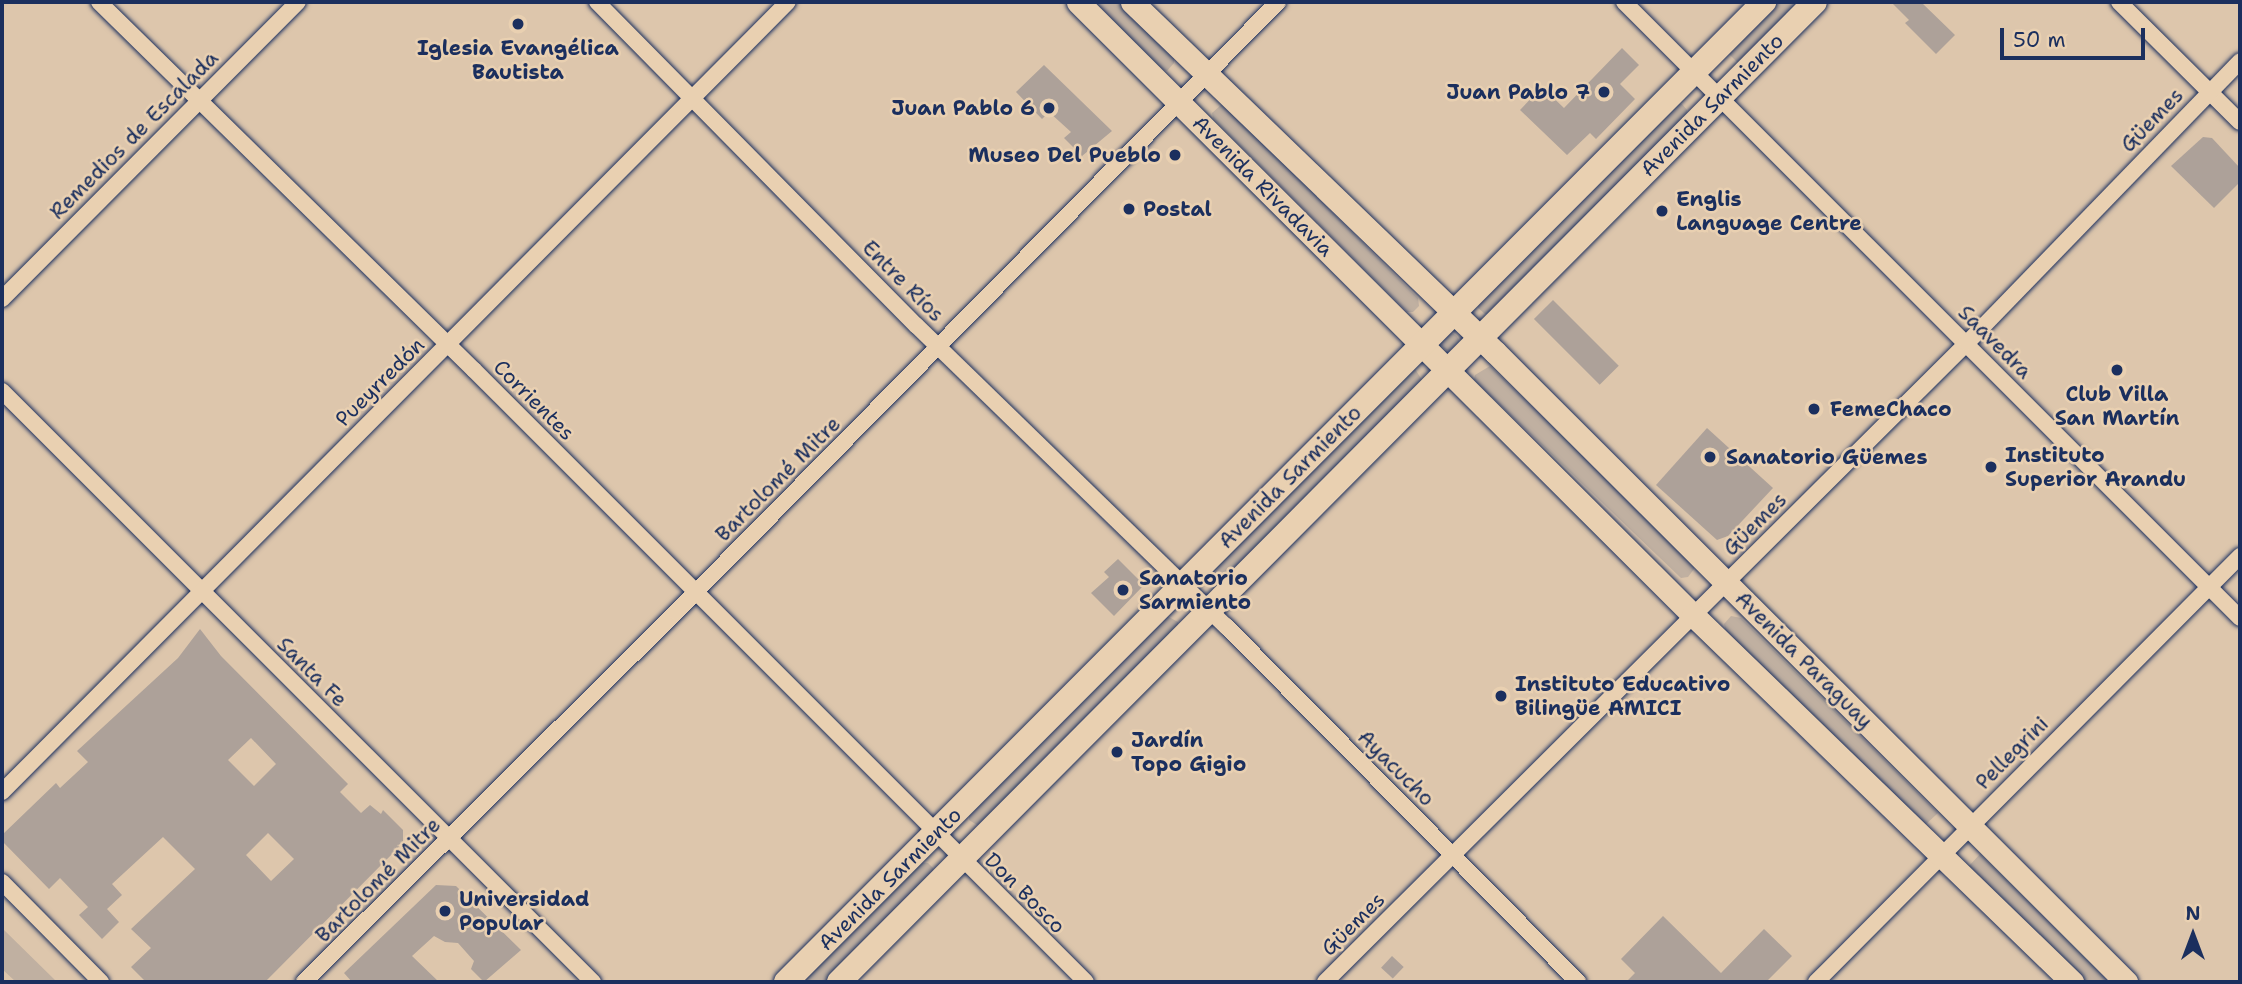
<!DOCTYPE html>
<meta charset="utf-8">
<style>
body{margin:0}
#map{position:relative;width:2242px;height:984px;overflow:hidden;background:#ddc6ac;font-family:"Shantell Sans",sans-serif}
div>[style]{position:absolute}
.green>*{inset:0;background:#c0b0a1}
.round{border-radius:50%}
.building>*{inset:0;background:#ada199;transform-origin:0 0}
.roads{filter:drop-shadow(0 0 2px #1b2f5e) drop-shadow(0 0 2px #1b2f5e)}
.street>*{height:16px;margin:-8px;padding:0 8px;transform-origin:8px;border-radius:8px;background:#e9d0b1}
.secondary>*{height:23px;margin:-11.5px;padding:0 11.5px;transform-origin:11.5px;border-radius:11.5px;background:#e9d0b1}
.primary>*{height:24px;margin:-12px;padding:0 12px;transform-origin:12px;border-radius:12px;background:#e9d0b1}
.dots>*{width:19px;height:19px;translate:-50% -50%;box-sizing:border-box;border:4px solid #e9d0b1;border-radius:50%}
span{translate:-50% -50%;white-space:nowrap;text-align:center;line-height:1.15;-webkit-text-stroke:5px #e9d0b1;paint-order:stroke}
.poi-label{font-size:21px;color:#1b2f5e;font-weight:700}
.right{translate:-100% -50%;text-align:right}
.left{translate:0 -50%;text-align:left}
.street-label{font-size:21px;color:#1b2f5e}
.frame{position:absolute;inset:0;border:4px solid #1b2f5e;pointer-events:none}
.north{position:absolute;left:2158px;top:900px;width:70px;height:70px;-webkit-text-stroke:5px #e9d0b1;paint-order:stroke;rotate:0deg;font-size:19px;font-weight:700;line-height:28px;text-align:center;color:#1b2f5e}
.north::after{content:'';display:block;margin:auto;width:24px;height:32px;background:#1b2f5e;clip-path:polygon(50% 0,100% 100%,50% 72%,0 100%)}
.scale{position:absolute;left:2000px;top:28px;width:145px;height:32px;box-sizing:border-box;border:4px solid #1b2f5e;border-top:0;padding-left:9px;font-size:21px;line-height:24px;white-space:nowrap;color:#1b2f5e;-webkit-text-stroke:5px #e9d0b1;paint-order:stroke}
</style>
<div id="map">
<div class="green">
<div style="clip-path:polygon(1095px 2px,1119px 2px,1174px 56px,1174px 63px,1167px 71px,1161px 69px)"></div>
<div style="clip-path:polygon(1774px 2px,1804px 2px,1744px 62px,1737px 62px,1729px 54px)"></div>
<div style="clip-path:polygon(1675px 103px,1682px 104px,1687px 110px,1688px 118px,1492px 314px,1485px 314px,1478px 308px,1479px 300px)"></div>
<div style="clip-path:polygon(1221px 105px,1226px 106px,1418px 298px,1419px 306px,1413px 312px,1407px 312px,1213px 118px,1212px 113px)"></div>
<div class="round" style="left:1441px;top:333px;width:18px;height:18px"></div>
<div style="clip-path:polygon(1490px 366px,1694px 562px,1694px 569px,1688px 577px,1681px 578px,1474px 380px,1475px 375px)"></div>
<div style="clip-path:polygon(1415px 369px,1424px 383px,1220px 586px,1206px 572px)"></div>
<div style="clip-path:polygon(1167px 616px,1178px 622px,1178px 628px,984px 825px,977px 825px,969px 820px,969px 812px)"></div>
<div style="clip-path:polygon(1731px 616px,1741px 618px,1938px 813px,1924px 826px,1726px 633px,1724px 624px)"></div>
<div style="clip-path:polygon(1980px 854px,2109px 982px,2083px 982px,1969px 866px)"></div>
<div style="clip-path:polygon(917px 862px,928px 863px,933px 868px,934px 878px,828px 982px,797px 982px)"></div>
<div style="clip-path:polygon(2px 928px,57px 982px,58px 982px,16px 982px,2px 969px)"></div>
</div>
<div class="building">
<div style="clip-path:polygon(1891px 2px,1921px 2px,1955px 35px,1936px 54px,1905px 23px,1909px 20px)"></div>
<div style="clip-path:polygon(1622px 48px,1639px 65px,1620px 84px,1635px 99px,1596px 139px,1590px 133px,1567px 155px,1520px 110px,1542px 87px,1564px 108px)"></div>
<div style="clip-path:polygon(1044px 65px,1112px 131px,1082px 156px,1064px 138px,1071px 132px,1049px 112px,1042px 119px,1016px 92px)"></div>
<div style="clip-path:polygon(2203px 137px,2212px 138px,2240px 168px,2240px 182px,2214px 208px,2171px 166px)"></div>
<div style="left:1553px;top:300px;width:93px;height:27px;rotate:45deg"></div>
<div style="clip-path:polygon(1707px 428px,1773px 488px,1728px 536px,1717px 540px,1656px 485px)"></div>
<div style="clip-path:polygon(1118px 559px,1144px 585px,1114px 616px,1091px 593px,1109px 577px,1104px 572px)"></div>
<div style="clip-path:polygon(evenodd,200px 629px,221px 656px,348px 784px,340px 792px,361px 813px,370px 805px,381px 814px,383px 810px,403px 830px,403px 843px,265px 982px,146px 982px,131px 967px,151px 948px,131px 929px,195px 869px,163px 837px,112px 884px,122px 895px,107px 909px,119px 922px,102px 939px,79px 915px,88px 907px,60px 878px,49px 889px,2px 841px,2px 835px,56px 783px,60px 788px,88px 762px,77px 751px,178px 658px,200px 629px,251px 738px,276px 764px,254px 786px,228px 760px,251px 738px,200px 629px,268px 833px,294px 859px,271px 881px,246px 855px,268px 833px)"></div>
<div style="clip-path:polygon(436px 885px,456px 886px,521px 950px,484px 982px,471px 969px,474px 961px,458px 943px,445px 942px,434px 936px,412px 956px,439px 982px,352px 982px,344px 973px)"></div>
<div style="clip-path:polygon(1663px 916px,1721px 973px,1764px 929px,1792px 956px,1766px 982px,1626px 982px,1635px 973px,1621px 959px)"></div>
<div style="left:1392px;top:956px;width:16px;height:16px;rotate:43deg"></div>
</div>
<div class="roads">
<div class="street">
<div style="left:99px;top:2px;width:525px;rotate:44.46deg"></div>
<div style="left:474px;top:370px;width:865px;rotate:45deg"></div>
<div style="left:597px;top:2px;width:455px;rotate:45.4deg"></div>
<div style="left:917px;top:326px;width:431px;rotate:44.2deg"></div>
<div style="left:1226px;top:626px;width:501px;rotate:45.32deg"></div>
<div style="left:1624px;top:2px;width:871px;rotate:45deg"></div>
<div style="left:2119px;top:2px;width:170px;rotate:44.8deg"></div>
<div style="left:2px;top:299px;width:419px;rotate:-45.1deg"></div>
<div style="left:2px;top:391px;width:836px;rotate:45deg"></div>
<div style="left:2px;top:792px;width:1114px;rotate:-45.15deg"></div>
<div style="left:2px;top:882px;width:141px;rotate:45.3deg"></div>
<div style="left:304px;top:982px;width:525px;rotate:-44.85deg"></div>
<div style="left:676px;top:612px;width:857px;rotate:-45.38deg"></div>
<div style="left:1325px;top:982px;width:906px;rotate:-44.87deg"></div>
<div style="left:1967px;top:343px;width:392px;rotate:-45.9deg"></div>
<div style="left:1816px;top:982px;width:601px;rotate:-45.13deg"></div>
</div>
<div class="secondary">
<div style="left:1078px;top:2px;width:868px;rotate:44.91deg"></div>
<div style="left:1693px;top:615px;width:528px;rotate:44.08deg"></div>
<div style="left:1132px;top:2px;width:504px;rotate:43.96deg"></div>
<div style="left:1495px;top:352px;width:892px;rotate:44.95deg"></div>
</div>
<div class="primary">
<div style="left:786px;top:982px;width:1385px;rotate:-45.06deg"></div>
<div style="left:839px;top:982px;width:1383px;rotate:-45.12deg"></div>
</div>
</div>
<div class="dots">
<div style="left:518px;top:24px;background:#1b2f5e"></div>
<div style="left:1604px;top:92px;background:#1b2f5e"></div>
<div style="left:1049px;top:108px;background:#1b2f5e"></div>
<div style="left:1175px;top:155px;background:#1b2f5e"></div>
<div style="left:1129px;top:209px;background:#1b2f5e"></div>
<div style="left:1662px;top:211px;background:#1b2f5e"></div>
<div style="left:2117px;top:370px;background:#1b2f5e"></div>
<div style="left:1814px;top:409px;background:#1b2f5e"></div>
<div style="left:1710px;top:457px;background:#1b2f5e"></div>
<div style="left:1991px;top:467px;background:#1b2f5e"></div>
<div style="left:1123px;top:590px;background:#1b2f5e"></div>
<div style="left:1501px;top:696px;background:#1b2f5e"></div>
<div style="left:1117px;top:752px;background:#1b2f5e"></div>
<div style="left:445px;top:911px;background:#1b2f5e"></div>
</div>
<div class="poi-label">
<span style="left:518px;top:60px">Iglesia Evangélica<br>Bautista</span>
<span class="right" style="left:1590px;top:92px">Juan Pablo 7</span>
<span class="right" style="left:1035px;top:108px">Juan Pablo 6</span>
<span class="right" style="left:1161px;top:155px">Museo Del Pueblo</span>
<span class="left" style="left:1676px;top:211px">Englis<br>Language Centre</span>
<span class="left" style="left:1143px;top:209px">Postal</span>
<span style="left:2117px;top:406px">Club Villa<br>San Martín</span>
<span class="left" style="left:1830px;top:409px">FemeChaco</span>
<span class="left" style="left:2005px;top:467px">Instituto<br>Superior Arandu</span>
<span class="left" style="left:1726px;top:457px">Sanatorio Güemes</span>
<span class="left" style="left:1139px;top:590px">Sanatorio<br>Sarmiento</span>
<span class="left" style="left:1515px;top:696px">Instituto Educativo<br>Bilingüe AMICI</span>
<span class="left" style="left:1131px;top:752px">Jardín<br>Topo Gigio</span>
<span class="left" style="left:459px;top:911px">Universidad<br>Popular</span>
</div>
<div class="street-label">
<span style="left:1712px;top:105px;rotate:-45deg">Avenida Sarmiento</span>
<span style="left:2152px;top:120px;rotate:-46deg">Güemes</span>
<span style="left:134px;top:135px;rotate:-45deg">Remedios de Escalada</span>
<span style="left:1263px;top:186px;rotate:45deg">Avenida Rivadavia</span>
<span style="left:903px;top:281px;rotate:45deg">Entre Ríos</span>
<span style="left:1995px;top:342px;rotate:45deg">Saavedra</span>
<span style="left:380px;top:382px;rotate:-45deg">Pueyrredón</span>
<span style="left:534px;top:400px;rotate:45deg">Corrientes</span>
<span style="left:1290px;top:477px;rotate:-45deg">Avenida Sarmiento</span>
<span style="left:778px;top:479px;rotate:-45deg">Bartolomé Mitre</span>
<span style="left:1755px;top:524px;rotate:-45deg">Güemes</span>
<span style="left:1804px;top:660px;rotate:45deg">Avenida Paraguay</span>
<span style="left:312px;top:672px;rotate:45deg">Santa Fe</span>
<span style="left:2012px;top:753px;rotate:-45deg">Pellegrini</span>
<span style="left:1396px;top:768px;rotate:45deg">Ayacucho</span>
<span style="left:890px;top:879px;rotate:-45deg">Avenida Sarmiento</span>
<span style="left:378px;top:880px;rotate:-45deg">Bartolomé Mitre</span>
<span style="left:1025px;top:893px;rotate:45deg">Don Bosco</span>
<span style="left:1353px;top:924px;rotate:-45deg">Güemes</span>
</div>
<div class="frame"></div>
<div class="north">N</div>
<div class="scale">50 m</div>
</div>
